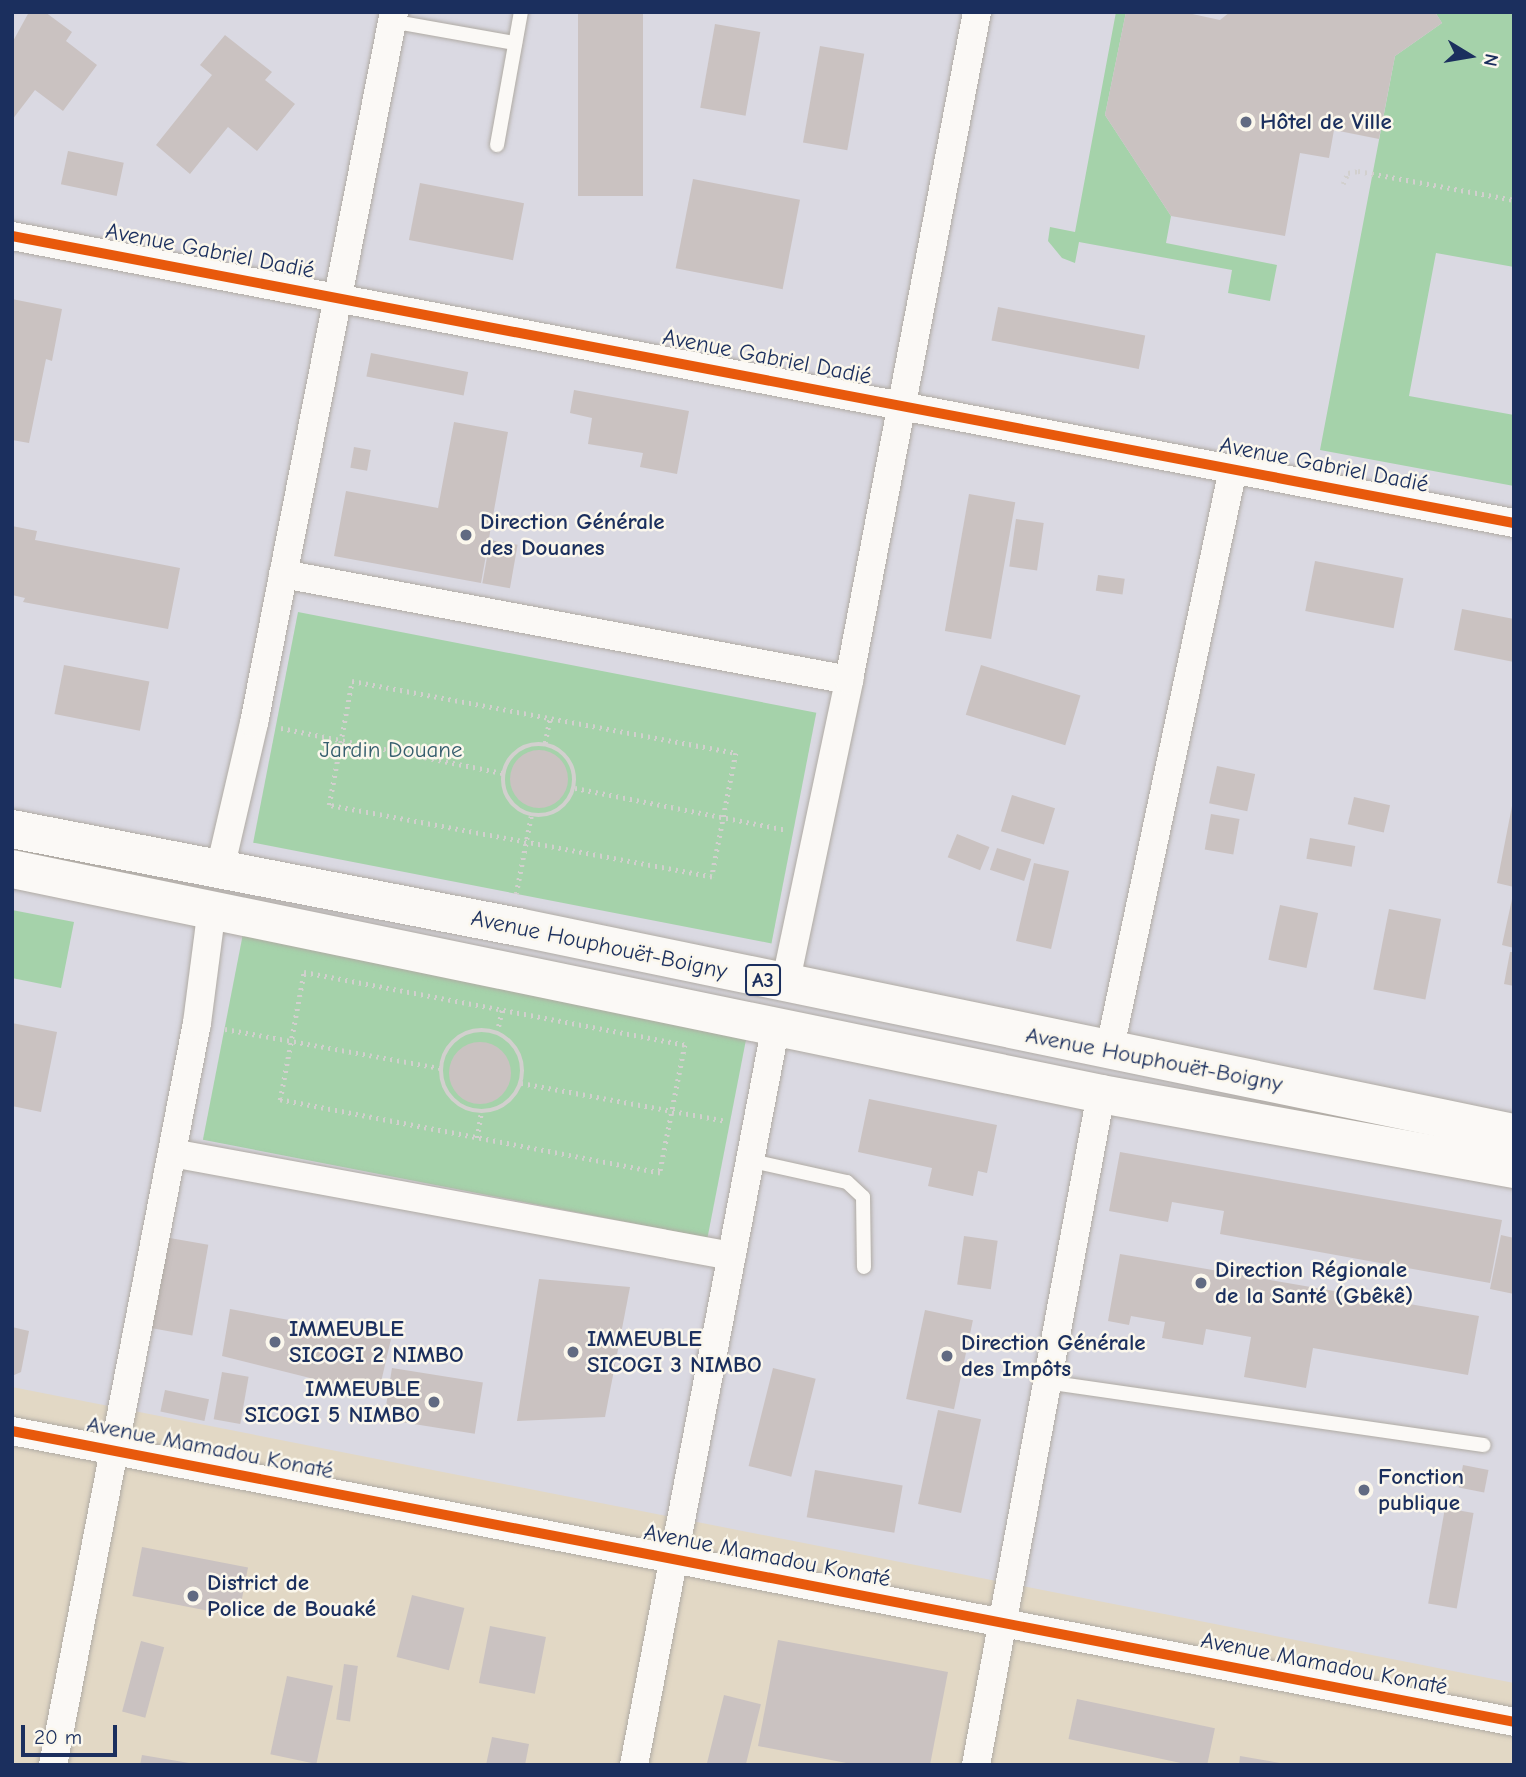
<!DOCTYPE html>
<meta charset="utf-8">
<style>
body{margin:0}
#map{position:relative;width:1526px;height:1777px;overflow:hidden;background:#e2d8c5;font-family:"Comic Neue",sans-serif}
div>[style]{position:absolute}
.built>*{inset:0;background:#dad9e2}
.green>*{inset:0;background:#a5d2aa;transform-origin:0 0}
.building>*{inset:0;background:#cac2c1;transform-origin:0 0}
.round{border-radius:50%}
.path>*{height:4.5px;margin-top:-2.25px;transform-origin:0;background:repeating-linear-gradient(90deg,#d2d0ce 0 2px,transparent 0 7px)}
.path>.ring{margin:-2.25px;padding:0;box-sizing:content-box;background:none;border:4.5px solid #d2d0ce;border-radius:50%}
.roads{filter:drop-shadow(0 0 2px #b0aba4) drop-shadow(0 0 2px #b0aba4)}
.lane>*{height:14px;margin:-7px;padding:0 7px;transform-origin:7px;border-radius:7px;background:#fbf9f6}
.street>*{height:28px;margin:-14px;padding:0 14px;transform-origin:14px;border-radius:14px;background:#fbf9f6}
.highway>*{height:38px;margin:-19px;padding:0 19px;transform-origin:19px;border-radius:19px;background:#fbf9f6}
.cycleway>*{height:10px;margin:-5px;padding:0 5px;transform-origin:5px;border-radius:5px;background:#e8590c}
.dots>*{width:19px;height:19px;translate:-50% -50%;box-sizing:border-box;border:4px solid #fbf7ec;border-radius:50%}
span{translate:-50% -50%;white-space:nowrap;text-align:center;line-height:1.15;-webkit-text-stroke:5px #fbf7ec;paint-order:stroke}
.shield-label span{padding:2px 5px;background:#fbf7ec;border:2px solid;border-radius:5px;-webkit-text-stroke-width:0}
.shield-label{font-size:21px;color:#1b2f5e;font-weight:700}
.poi-label{font-size:23px;color:#1b2f5e;font-weight:700}
.left{translate:0 -50%;text-align:left}
.right{translate:-100% -50%;text-align:right}
.street-label{font-size:23px;color:#1b2f5e}
.park-label{font-size:23px;color:#355e6e}
.frame{position:absolute;inset:0;border:14px solid #1b2f5e;pointer-events:none}
.north{position:absolute;left:1435px;top:21px;width:70px;height:70px;-webkit-text-stroke:5px #fbf7ec;paint-order:stroke;rotate:101deg;font-size:19px;font-weight:700;line-height:28px;text-align:center;color:#1b2f5e}
.north::after{content:'';display:block;margin:auto;width:24px;height:32px;background:#1b2f5e;clip-path:polygon(50% 0,100% 100%,50% 72%,0 100%)}
.scale{position:absolute;left:21px;top:1725px;width:96px;height:32px;box-sizing:border-box;border:4px solid #1b2f5e;border-top:0;padding-left:9px;font-size:21px;line-height:24px;white-space:nowrap;color:#1b2f5e;-webkit-text-stroke:5px #fbf7ec;paint-order:stroke}
</style>
<div id="map">
<div class="built">
<div style="clip-path:polygon(12px 12px,1514px 12px,1514px 1683px,12px 1387px)"></div>
</div>
<div class="green">
<div style="clip-path:polygon(1116px 12px,1126px 12px,1105px 115px,1171px 216px,1166px 243px,1277px 265px,1270px 301px,1228px 293px,1232px 270px,1079px 242px,1075px 263px,1062px 258px,1048px 241px,1050px 227px,1075px 232px)"></div>
<div style="clip-path:polygon(1435px 12px,1514px 12px,1514px 267px,1436px 253px,1409px 396px,1514px 415px,1514px 486px,1320px 450px,1395px 56px,1442px 23px)"></div>
<div style="left:298px;top:612px;width:528px;height:235px;rotate:11deg"></div>
<div style="clip-path:polygon(12px 910px,74px 922px,61px 988px,12px 978px)"></div>
<div style="left:247px;top:913px;width:514px;height:231px;rotate:11deg"></div>
</div>
<div class="building">
<div style="clip-path:polygon(29px 12px,45px 12px,72px 32px,66px 41px,97px 65px,63px 111px,35px 90px,12px 120px,12px 43px)"></div>
<div style="left:578px;top:12px;width:65px;height:184px"></div>
<div style="clip-path:polygon(1126px 12px,1183px 12px,1220px 20px,1230px 12px,1435px 12px,1442px 23px,1395px 56px,1379px 139px,1334px 130px,1329px 158px,1300px 153px,1285px 236px,1171px 216px,1105px 115px)"></div>
<div style="left:715px;top:24px;width:46px;height:85px;rotate:10deg"></div>
<div style="clip-path:polygon(225px 35px,272px 72px,265px 80px,295px 104px,257px 151px,228px 127px,190px 174px,156px 145px,212px 75px,200px 65px)"></div>
<div style="left:820px;top:46px;width:45px;height:98px;rotate:10deg"></div>
<div style="left:68px;top:151px;width:57px;height:34px;rotate:12deg"></div>
<div style="left:693px;top:179px;width:109px;height:91px;rotate:11deg"></div>
<div style="left:420px;top:183px;width:106px;height:58px;rotate:11deg"></div>
<div style="clip-path:polygon(12px 299px,62px 309px,52px 361px,46px 359px,29px 443px,12px 440px)"></div>
<div style="left:998px;top:307px;width:150px;height:34px;rotate:11deg"></div>
<div style="left:371px;top:353px;width:99px;height:24px;rotate:11deg"></div>
<div style="clip-path:polygon(574px 390px,689px 411px,677px 474px,640px 467px,643px 453px,588px 444px,592px 418px,570px 413px)"></div>
<div style="clip-path:polygon(454px 422px,508px 432px,481px 583px,334px 556px,346px 491px,438px 508px)"></div>
<div style="left:354px;top:447px;width:17px;height:21px;rotate:10deg"></div>
<div style="left:969px;top:494px;width:47px;height:139px;rotate:10deg"></div>
<div style="left:1016px;top:519px;width:28px;height:48px;rotate:8deg"></div>
<div style="clip-path:polygon(12px 526px,37px 531px,35px 540px,180px 568px,168px 629px,23px 602px,25px 598px,12px 595px)"></div>
<div style="left:490px;top:540px;width:28px;height:44px;rotate:10deg"></div>
<div style="left:1315px;top:561px;width:90px;height:51px;rotate:11deg"></div>
<div style="left:1098px;top:575px;width:27px;height:16px;rotate:8deg"></div>
<div style="clip-path:polygon(1462px 609px,1514px 619px,1514px 662px,1454px 650px)"></div>
<div style="left:64px;top:665px;width:87px;height:50px;rotate:11deg"></div>
<div style="left:981px;top:665px;width:104px;height:52px;rotate:17deg"></div>
<div class="round" style="left:510px;top:750px;width:58px;height:58px"></div>
<div style="left:1217px;top:766px;width:39px;height:38px;rotate:12deg"></div>
<div style="left:1012px;top:795px;width:45px;height:38px;rotate:17deg"></div>
<div style="left:1354px;top:797px;width:37px;height:28px;rotate:13deg"></div>
<div style="clip-path:polygon(1512px 806px,1514px 806px,1514px 887px,1497px 883px)"></div>
<div style="left:1211px;top:814px;width:29px;height:36px;rotate:10deg"></div>
<div style="left:957px;top:834px;width:35px;height:25px;rotate:22deg"></div>
<div style="left:1310px;top:838px;width:46px;height:21px;rotate:10deg"></div>
<div style="left:997px;top:848px;width:36px;height:23px;rotate:18deg"></div>
<div style="left:1034px;top:863px;width:36px;height:80px;rotate:13deg"></div>
<div style="clip-path:polygon(1514px 890px,1514px 948px,1502px 945px)"></div>
<div style="left:1280px;top:905px;width:39px;height:56px;rotate:12deg"></div>
<div style="left:1389px;top:909px;width:53px;height:82px;rotate:11deg"></div>
<div style="clip-path:polygon(1510px 952px,1514px 952px,1514px 986px,1504px 984px)"></div>
<div style="clip-path:polygon(12px 1023px,57px 1032px,41px 1112px,12px 1106px)"></div>
<div class="round" style="left:449px;top:1042px;width:62px;height:62px"></div>
<div style="clip-path:polygon(869px 1099px,997px 1125px,987px 1173px,978px 1171px,973px 1196px,928px 1186px,932px 1168px,858px 1152px)"></div>
<div style="clip-path:polygon(1120px 1152px,1502px 1220px,1490px 1283px,1220px 1234px,1224px 1211px,1172px 1202px,1168px 1222px,1109px 1211px)"></div>
<div style="clip-path:polygon(1501px 1235px,1514px 1238px,1514px 1294px,1490px 1289px)"></div>
<div style="left:964px;top:1236px;width:34px;height:49px;rotate:8deg"></div>
<div style="left:164px;top:1237px;width:45px;height:92px;rotate:10deg"></div>
<div style="clip-path:polygon(1120px 1254px,1479px 1316px,1468px 1375px,1313px 1348px,1306px 1388px,1244px 1377px,1251px 1337px,1206px 1329px,1203px 1345px,1162px 1338px,1165px 1322px,1131px 1316px,1129px 1325px,1108px 1321px)"></div>
<div style="clip-path:polygon(539px 1279px,630px 1287px,605px 1417px,517px 1421px)"></div>
<div style="clip-path:polygon(230px 1309px,391px 1339px,378px 1395px,222px 1356px)"></div>
<div style="left:925px;top:1310px;width:49px;height:91px;rotate:12deg"></div>
<div style="clip-path:polygon(12px 1327px,29px 1331px,21px 1372px,12px 1376px)"></div>
<div style="left:392px;top:1368px;width:92px;height:52px;rotate:9deg"></div>
<div style="left:773px;top:1368px;width:44px;height:101px;rotate:14deg"></div>
<div style="left:222px;top:1372px;width:27px;height:48px;rotate:10deg"></div>
<div style="left:165px;top:1390px;width:45px;height:22px;rotate:12deg"></div>
<div style="left:938px;top:1410px;width:44px;height:96px;rotate:12deg"></div>
<div style="left:1463px;top:1465px;width:26px;height:23px;rotate:11deg"></div>
<div style="left:815px;top:1470px;width:89px;height:48px;rotate:10deg"></div>
<div style="left:1445px;top:1508px;width:29px;height:97px;rotate:10deg"></div>
<div style="left:142px;top:1547px;width:108px;height:50px;rotate:11deg"></div>
<div style="left:412px;top:1595px;width:54px;height:64px;rotate:14deg"></div>
<div style="left:490px;top:1626px;width:57px;height:58px;rotate:11deg"></div>
<div style="clip-path:polygon(778px 1640px,948px 1672px,930px 1765px,857px 1765px,758px 1746px)"></div>
<div style="left:141px;top:1641px;width:24px;height:73px;rotate:15deg"></div>
<div style="left:344px;top:1664px;width:14px;height:56px;rotate:8deg"></div>
<div style="left:287px;top:1676px;width:47px;height:80px;rotate:12deg"></div>
<div style="left:724px;top:1695px;width:38px;height:72px;rotate:14deg"></div>
<div style="left:1077px;top:1699px;width:141px;height:41px;rotate:12deg"></div>
<div style="clip-path:polygon(492px 1737px,529px 1744px,525px 1765px,486px 1765px)"></div>
<div style="clip-path:polygon(142px 1755px,189px 1763px,189px 1765px,140px 1765px)"></div>
<div style="clip-path:polygon(1240px 1756px,1280px 1763px,1280px 1765px,1239px 1765px)"></div>
</div>
<div class="path">
<div style="left:1343px;top:184px;width:12px;rotate:-66deg"></div>
<div style="left:1348px;top:173px;width:10px;rotate:-11deg"></div>
<div style="left:1358px;top:171px;width:159px;rotate:10.5deg"></div>
<div style="left:352px;top:681px;width:391px;rotate:10.6deg"></div>
<div style="left:736px;top:753px;width:126px;rotate:101deg"></div>
<div style="left:712px;top:877px;width:390px;rotate:-169.4deg"></div>
<div style="left:329px;top:805px;width:126px;rotate:-79.5deg"></div>
<div style="left:281px;top:728px;width:227px;rotate:11.5deg"></div>
<div style="left:545px;top:743px;width:25px;rotate:-79deg"></div>
<div class="ring" style="left:503px;top:744px;width:67.5px;height:67.5px"></div>
<div style="left:575px;top:788px;width:216px;rotate:11.2deg"></div>
<div style="left:516px;top:894px;width:79px;rotate:-79.1deg"></div>
<div style="left:304px;top:972px;width:388px;rotate:10.8deg"></div>
<div style="left:685px;top:1045px;width:130px;rotate:101.1deg"></div>
<div style="left:660px;top:1173px;width:387px;rotate:-169.1deg"></div>
<div style="left:280px;top:1100px;width:130px;rotate:-79.4deg"></div>
<div style="left:225px;top:1029px;width:219px;rotate:10.3deg"></div>
<div class="ring" style="left:441px;top:1030px;width:77.5px;height:77.5px"></div>
<div style="left:497px;top:1033px;width:25px;rotate:-78deg"></div>
<div style="left:521px;top:1083px;width:209px;rotate:10.5deg"></div>
<div style="left:477px;top:1138px;width:25px;rotate:-81deg"></div>
</div>
<div class="roads">
<div class="lane">
<div style="left:391px;top:21px;width:126px;rotate:10.1deg"></div>
<div style="left:497px;top:145px;width:135px;rotate:-79.8deg"></div>
<div style="left:752px;top:1161px;width:97px;rotate:12.5deg"></div>
<div style="left:847px;top:1182px;width:22px;rotate:43deg"></div>
<div style="left:863px;top:1197px;width:70px;rotate:89.2deg"></div>
<div style="left:1046px;top:1382px;width:442px;rotate:8.2deg"></div>
</div>
<div class="street">
<div style="left:12px;top:236px;width:1529px;rotate:10.82deg"></div>
<div style="left:283px;top:574px;width:576px;rotate:10.61deg"></div>
<div style="left:220px;top:869px;width:150px;rotate:-76.9deg"></div>
<div style="left:254px;top:723px;width:725px;rotate:-78.86deg"></div>
<div style="left:785px;top:985px;width:312px;rotate:-78.1deg"></div>
<div style="left:849px;top:680px;width:680px;rotate:-79.15deg"></div>
<div style="left:1109px;top:1052px;width:596px;rotate:-77.99deg"></div>
<div style="left:172px;top:1153px;width:569px;rotate:10.42deg"></div>
<div style="left:12px;top:1431px;width:1530px;rotate:10.96deg"></div>
<div style="left:53px;top:1765px;width:756px;rotate:-79.02deg"></div>
<div style="left:197px;top:1023px;width:117px;rotate:-82.6deg"></div>
<div style="left:634px;top:1765px;width:754px;rotate:-79.14deg"></div>
<div style="left:976px;top:1765px;width:683px;rotate:-79.45deg"></div>
</div>
<div class="highway">
<div style="left:12px;top:829px;width:515px;rotate:10.96deg"></div>
<div style="left:518px;top:927px;width:1017px;rotate:11.69deg"></div>
<div style="left:12px;top:869px;width:1112px;rotate:11.67deg"></div>
<div style="left:1101px;top:1094px;width:420px;rotate:10.3deg"></div>
</div>
</div>
<div class="cycleway">
<div style="left:12px;top:236px;width:1529px;rotate:10.82deg"></div>
<div style="left:12px;top:1431px;width:1530px;rotate:10.96deg"></div>
</div>
<div class="dots">
<div style="left:1246px;top:122px;background:#616a82"></div>
<div style="left:466px;top:535px;background:#616a82"></div>
<div style="left:1201px;top:1283px;background:#616a82"></div>
<div style="left:275px;top:1342px;background:#616a82"></div>
<div style="left:573px;top:1352px;background:#616a82"></div>
<div style="left:947px;top:1356px;background:#616a82"></div>
<div style="left:434px;top:1402px;background:#616a82"></div>
<div style="left:1364px;top:1490px;background:#616a82"></div>
<div style="left:193px;top:1596px;background:#616a82"></div>
</div>
<div class="shield-label">
<span style="left:763px;top:980px">A3</span>
</div>
<div class="poi-label">
<span class="left" style="left:1260px;top:122px">Hôtel de Ville</span>
<span class="left" style="left:480px;top:535px">Direction Générale<br>des Douanes</span>
<span class="left" style="left:1215px;top:1283px">Direction Régionale<br>de la Santé (Gbêkê)</span>
<span class="left" style="left:289px;top:1342px">IMMEUBLE<br>SICOGI 2 NIMBO</span>
<span class="left" style="left:587px;top:1352px">IMMEUBLE<br>SICOGI 3 NIMBO</span>
<span class="left" style="left:961px;top:1356px">Direction Générale<br>des Impôts</span>
<span class="right" style="left:420px;top:1402px">IMMEUBLE<br>SICOGI 5 NIMBO</span>
<span class="left" style="left:1378px;top:1490px">Fonction<br>publique</span>
<span class="left" style="left:207px;top:1596px">District de<br>Police de Bouaké</span>
</div>
<div class="street-label">
<span style="left:210px;top:251px;rotate:11deg">Avenue Gabriel Dadié</span>
<span style="left:767px;top:357px;rotate:11deg">Avenue Gabriel Dadié</span>
<span style="left:1324px;top:465px;rotate:11deg">Avenue Gabriel Dadié</span>
<span style="left:599px;top:945px;rotate:12deg">Avenue Houphouët-Boigny</span>
<span style="left:1154px;top:1060px;rotate:11deg">Avenue Houphouët-Boigny</span>
<span style="left:210px;top:1448px;rotate:11deg">Avenue Mamadou Konaté</span>
<span style="left:767px;top:1556px;rotate:11deg">Avenue Mamadou Konaté</span>
<span style="left:1324px;top:1664px;rotate:11deg">Avenue Mamadou Konaté</span>
</div>
<div class="park-label">
<span style="left:391px;top:750px">Jardin Douane</span>
</div>
<div class="frame"></div>
<div class="north">N</div>
<div class="scale">20 m</div>
</div>
